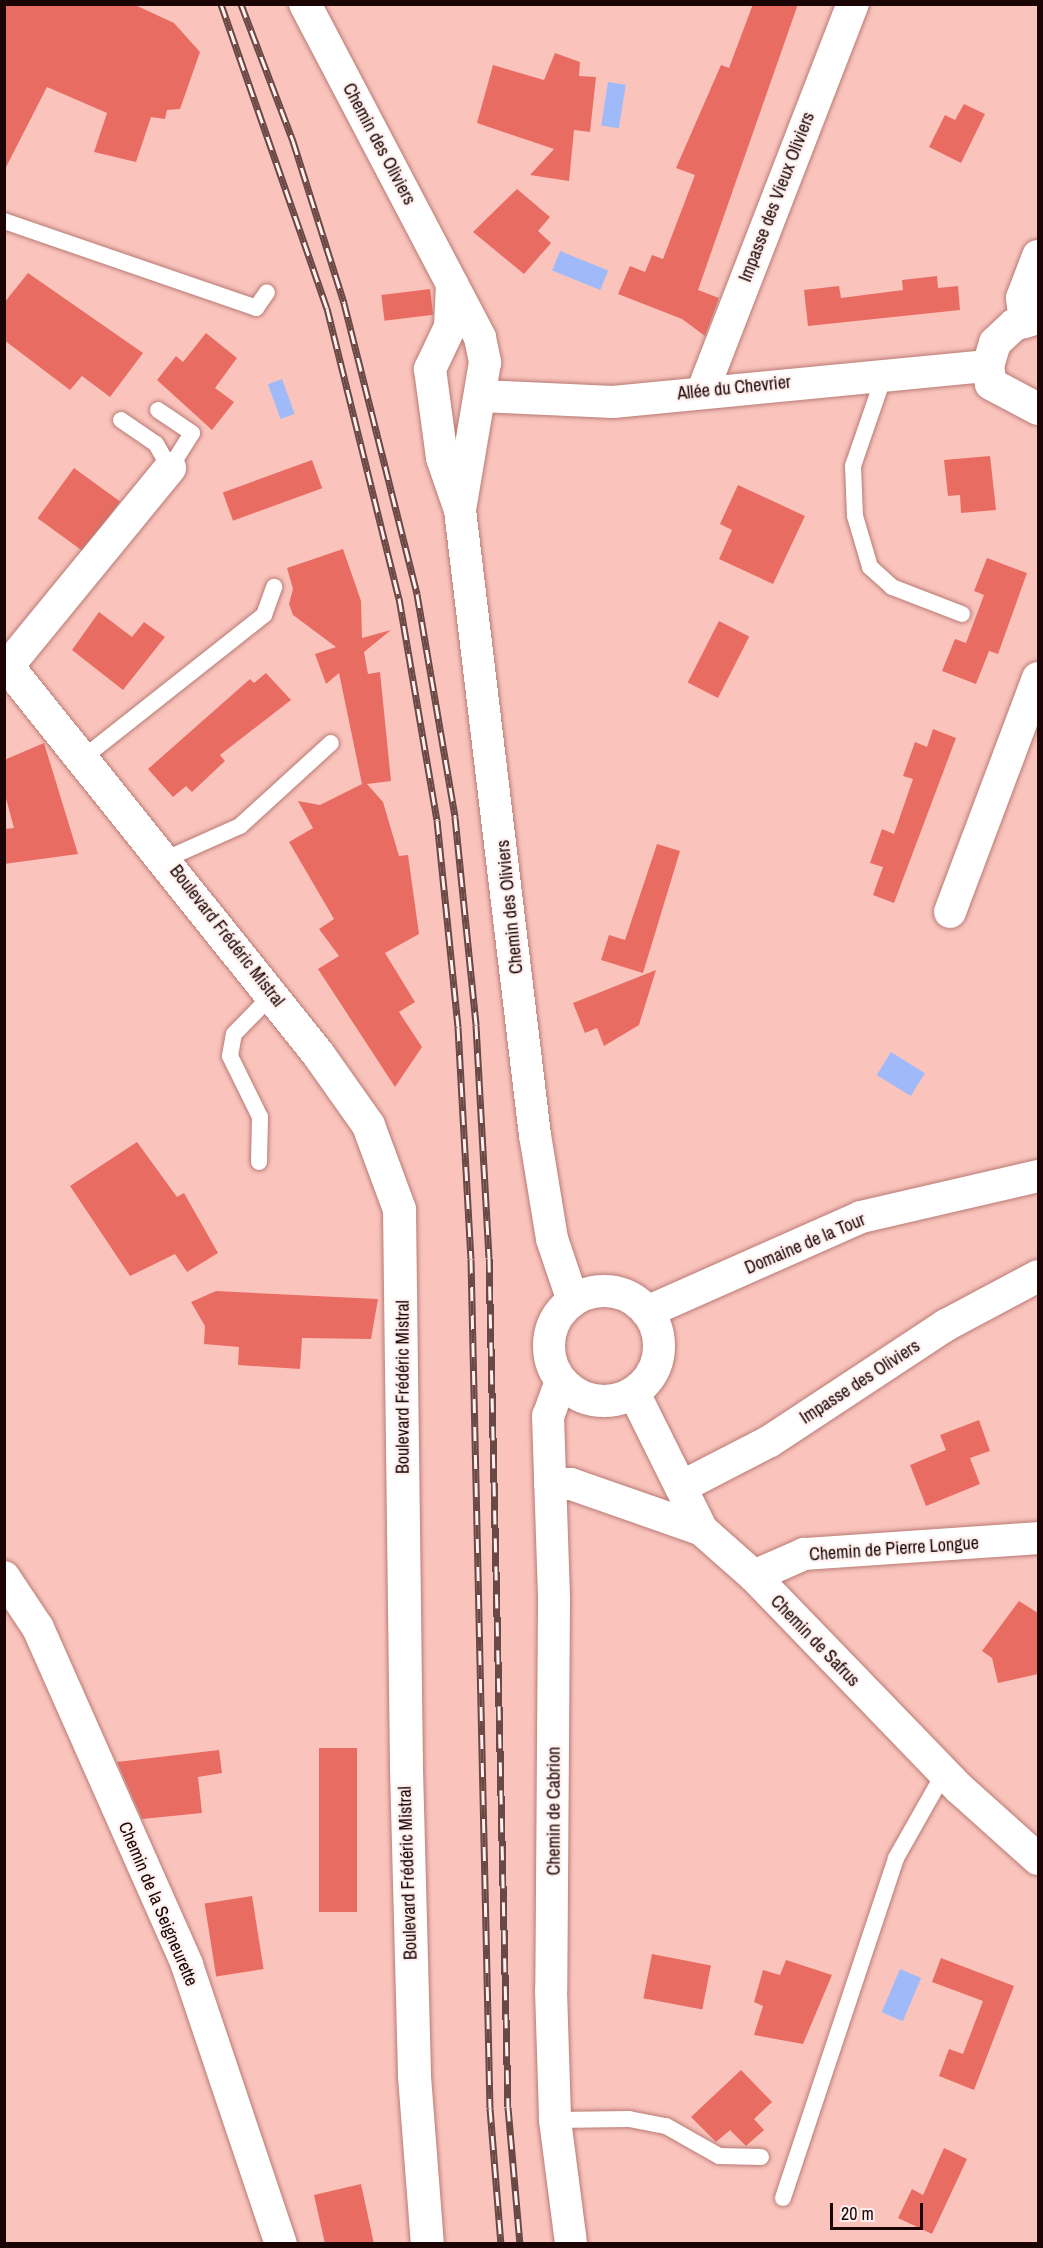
<!DOCTYPE html>
<meta charset="utf-8">
<style>
body{margin:0}
#map{position:relative;width:1043px;height:2248px;overflow:hidden;background:#fac4bd;font-family:"Archivo Narrow",sans-serif}
div>[style]{position:absolute}
.water>*{inset:0;background:#a0baf9;transform-origin:0 0}
.building>*{inset:0;background:#e96c62;transform-origin:0 0}
.roads{filter:drop-shadow(0 0 2px #b87b74) drop-shadow(0 0 2px #b87b74)}
.lane>*{height:16px;margin:-8px;padding:0 8px;transform-origin:8px;border-radius:8px;background:#fff}
.street>*{height:32px;margin:-16px;padding:0 16px;transform-origin:16px;border-radius:16px;background:#fff}
.street>.ring{margin:-16px;padding:0;box-sizing:content-box;background:none;border:32px solid #fff;border-radius:50%}
.secondary>*{height:33px;margin:-16.5px;padding:0 16.5px;transform-origin:16.5px;border-radius:16.5px;background:#fff}
.rail>*{height:7px;margin-top:-3.5px;transform-origin:0;background:repeating-linear-gradient(90deg,#fef0ee 0 14px,#694845 0 28px);box-sizing:border-box;border-block:2px solid #694845}
span{translate:-50% -50%;white-space:nowrap;text-align:center;line-height:1.15;-webkit-text-stroke:4.5px #fef0ee;paint-order:stroke}
.street-label{font-size:18px;color:#1a0504}
.frame{position:absolute;inset:0;border:6px solid #1a0504;pointer-events:none}
.scale{position:absolute;left:830px;top:2203px;width:93px;height:27px;box-sizing:border-box;border:3px solid #1a0504;border-top:0;padding-left:8px;font-size:18px;line-height:21px;white-space:nowrap;color:#1a0504;-webkit-text-stroke:4px #fef0ee;paint-order:stroke}
</style>
<div id="map">
<div class="water">
<div style="left:608px;top:82px;width:18px;height:44px;rotate:9deg"></div>
<div style="left:560px;top:251px;width:52px;height:21px;rotate:22deg"></div>
<div style="left:282px;top:379px;width:37px;height:15px;rotate:70deg"></div>
<div style="left:891px;top:1052px;width:40px;height:27px;rotate:32deg"></div>
<div style="left:900px;top:1969px;width:23px;height:47px;rotate:23deg"></div>
</div>
<div class="building">
<div style="clip-path:polygon(4px 4px,133px 4px,174px 23px,200px 52px,180px 109px,167px 110px,165px 119px,151px 117px,136px 162px,94px 152px,107px 113px,47px 87px,4px 171px)"></div>
<div style="clip-path:polygon(753px 4px,798px 4px,698px 290px,719px 298px,705px 336px,682px 319px,618px 294px,630px 266px,645px 272px,652px 255px,663px 259px,695px 175px,676px 168px,721px 65px,729px 68px)"></div>
<div style="clip-path:polygon(555px 53px,580px 62px,579px 76px,596px 77px,590px 132px,574px 130px,569px 181px,530px 175px,554px 149px,477px 123px,493px 65px,544px 80px)"></div>
<div style="clip-path:polygon(964px 104px,985px 114px,961px 163px,929px 147px,945px 115px,955px 120px)"></div>
<div style="clip-path:polygon(517px 189px,550px 217px,538px 231px,551px 243px,524px 274px,473px 232px)"></div>
<div style="clip-path:polygon(28px 273px,143px 353px,110px 397px,82px 376px,70px 390px,4px 340px,4px 303px)"></div>
<div style="clip-path:polygon(937px 276px,938px 288px,958px 286px,960px 310px,808px 326px,804px 290px,839px 286px,841px 298px,903px 290px,902px 280px)"></div>
<div style="left:430px;top:289px;width:26px;height:49px;rotate:83deg"></div>
<div style="clip-path:polygon(206px 333px,237px 358px,215px 388px,234px 402px,212px 430px,157px 380px,176px 356px,183px 362px)"></div>
<div style="clip-path:polygon(990px 456px,996px 510px,961px 513px,960px 495px,948px 496px,944px 460px)"></div>
<div style="left:312px;top:460px;width:30px;height:95px;rotate:70deg"></div>
<div style="left:74px;top:468px;width:57px;height:62px;rotate:36deg"></div>
<div style="clip-path:polygon(738px 485px,805px 516px,773px 584px,719px 559px,732px 530px,720px 524px)"></div>
<div style="clip-path:polygon(343px 549px,361px 601px,362px 638px,391px 630px,364px 652px,368px 674px,380px 672px,391px 781px,367px 784px,383px 802px,399px 856px,408px 855px,419px 934px,385px 953px,415px 1002px,399px 1012px,422px 1047px,395px 1087px,318px 969px,339px 956px,319px 929px,334px 919px,289px 842px,313px 828px,298px 801px,320px 805px,362px 784px,339px 673px,326px 684px,315px 654px,336px 647px,293px 615px,289px 604px,293px 589px,287px 568px)"></div>
<div style="clip-path:polygon(987px 558px,1027px 573px,998px 654px,989px 651px,976px 684px,942px 671px,955px 639px,966px 643px,984px 595px,974px 591px)"></div>
<div style="clip-path:polygon(99px 612px,132px 637px,144px 622px,165px 637px,123px 690px,72px 650px)"></div>
<div style="left:719px;top:621px;width:34px;height:69px;rotate:27deg"></div>
<div style="clip-path:polygon(266px 673px,291px 700px,220px 755px,225px 761px,192px 792px,186px 786px,173px 797px,148px 769px,250px 679px,254px 683px)"></div>
<div style="clip-path:polygon(933px 729px,956px 738px,894px 903px,873px 895px,883px 867px,870px 863px,882px 829px,894px 834px,913px 779px,903px 776px,915px 742px,927px 747px)"></div>
<div style="clip-path:polygon(44px 743px,78px 854px,4px 864px,4px 829px,14px 828px,4px 791px,4px 760px)"></div>
<div style="clip-path:polygon(657px 844px,680px 851px,643px 973px,601px 960px,609px 935px,625px 940px)"></div>
<div style="clip-path:polygon(656px 970px,639px 1025px,604px 1046px,597px 1028px,585px 1033px,573px 1003px)"></div>
<div style="clip-path:polygon(137px 1142px,177px 1197px,184px 1193px,218px 1253px,187px 1272px,175px 1254px,130px 1276px,70px 1186px)"></div>
<div style="clip-path:polygon(216px 1291px,378px 1299px,371px 1339px,302px 1338px,300px 1369px,238px 1365px,239px 1347px,204px 1344px,205px 1326px,191px 1302px)"></div>
<div style="clip-path:polygon(979px 1420px,990px 1451px,970px 1458px,980px 1484px,926px 1506px,910px 1465px,946px 1450px,940px 1435px)"></div>
<div style="clip-path:polygon(1019px 1601px,1038px 1613px,1038px 1674px,998px 1683px,992px 1658px,982px 1651px)"></div>
<div style="left:319px;top:1748px;width:38px;height:164px"></div>
<div style="clip-path:polygon(219px 1750px,222px 1773px,198px 1777px,202px 1813px,142px 1819px,117px 1762px)"></div>
<div style="left:252px;top:1896px;width:74px;height:48px;rotate:81deg"></div>
<div style="left:652px;top:1954px;width:60px;height:45px;rotate:11deg"></div>
<div style="clip-path:polygon(941px 1958px,1014px 1986px,974px 2090px,939px 2076px,949px 2049px,963px 2054px,983px 2001px,932px 1982px)"></div>
<div style="clip-path:polygon(786px 1960px,832px 1975px,803px 2044px,754px 2035px,763px 2006px,754px 2002px,763px 1970px,780px 1975px)"></div>
<div style="clip-path:polygon(741px 2070px,772px 2102px,754px 2119px,764px 2130px,746px 2146px,730px 2130px,716px 2142px,691px 2117px)"></div>
<div style="clip-path:polygon(944px 2148px,967px 2159px,932px 2234px,898px 2218px,912px 2189px,923px 2195px)"></div>
<div style="clip-path:polygon(361px 2184px,374px 2244px,325px 2244px,314px 2195px)"></div>
</div>
<div class="roads">
<div class="lane">
<div style="left:4px;top:221px;width:267px;rotate:19deg"></div>
<div style="left:256px;top:308px;width:19px;rotate:-55deg"></div>
<div style="left:885px;top:373px;width:98px;rotate:109deg"></div>
<div style="left:853px;top:466px;width:50px;rotate:87.7deg"></div>
<div style="left:855px;top:516px;width:53px;rotate:73.6deg"></div>
<div style="left:870px;top:567px;width:30px;rotate:42deg"></div>
<div style="left:892px;top:587px;width:75px;rotate:21.1deg"></div>
<div style="left:121px;top:420px;width:42px;rotate:34.4deg"></div>
<div style="left:156px;top:444px;width:28px;rotate:60deg"></div>
<div style="left:170px;top:468px;width:41px;rotate:-57.8deg"></div>
<div style="left:192px;top:433px;width:41px;rotate:-145.9deg"></div>
<div style="left:83px;top:758px;width:231px;rotate:-38.3deg"></div>
<div style="left:264px;top:615px;width:30px;rotate:-70deg"></div>
<div style="left:166px;top:859px;width:81px;rotate:-24deg"></div>
<div style="left:240px;top:826px;width:123px;rotate:-42.4deg"></div>
<div style="left:259px;top:1162px;width:45px;rotate:-88.7deg"></div>
<div style="left:260px;top:1117px;width:68px;rotate:-116.2deg"></div>
<div style="left:230px;top:1056px;width:22px;rotate:-80deg"></div>
<div style="left:234px;top:1034px;width:56px;rotate:-45.7deg"></div>
<div style="left:555px;top:2120px;width:74px;rotate:-0.8deg"></div>
<div style="left:629px;top:2119px;width:38px;rotate:11deg"></div>
<div style="left:666px;top:2126px;width:61px;rotate:29.5deg"></div>
<div style="left:719px;top:2156px;width:42px;rotate:1.4deg"></div>
<div style="left:783px;top:2198px;width:358px;rotate:-71.6deg"></div>
<div style="left:896px;top:1858px;width:98px;rotate:-60.5deg"></div>
</div>
<div class="street">
<div style="left:305px;top:4px;width:377px;rotate:62.3deg"></div>
<div style="left:480px;top:338px;width:25px;rotate:78deg"></div>
<div style="left:485px;top:362px;width:150px;rotate:99.6deg"></div>
<div style="left:452px;top:284px;width:43px;rotate:92.7deg"></div>
<div style="left:450px;top:327px;width:47px;rotate:115.5deg"></div>
<div style="left:430px;top:369px;width:90px;rotate:82.3deg"></div>
<div style="left:442px;top:458px;width:55px;rotate:70.9deg"></div>
<div style="left:460px;top:510px;width:629px;rotate:83.16deg"></div>
<div style="left:535px;top:1135px;width:105px;rotate:80.7deg"></div>
<div style="left:552px;top:1239px;width:65px;rotate:71.3deg"></div>
<div style="left:1038px;top:318px;width:25px;rotate:164deg"></div>
<div style="left:1014px;top:325px;width:26px;rotate:137deg"></div>
<div style="left:995px;top:343px;width:24px;rotate:107deg"></div>
<div style="left:988px;top:366px;width:18px;rotate:81deg"></div>
<div style="left:991px;top:384px;width:53px;rotate:28deg"></div>
<div style="left:1025px;top:322px;width:24px;rotate:-97deg"></div>
<div style="left:1022px;top:298px;width:45px;rotate:-69.1deg"></div>
<div style="left:703px;top:390px;width:414px;rotate:-68.8deg"></div>
<div style="left:481px;top:396px;width:132px;rotate:2.6deg"></div>
<div style="left:613px;top:402px;width:377px;rotate:-5.5deg"></div>
<div style="left:8px;top:666px;width:256px;rotate:-50.7deg"></div>
<div style="left:950px;top:912px;width:250px;rotate:-69.4deg"></div>
<div class="ring" style="left:549px;top:1291px;width:78px;height:78px"></div>
<div style="left:647px;top:1312px;width:234px;rotate:-23.9deg"></div>
<div style="left:861px;top:1217px;width:182px;rotate:-13deg"></div>
<div style="left:561px;top:1381px;width:37px;rotate:110deg"></div>
<div style="left:548px;top:1416px;width:185px;rotate:88.1deg"></div>
<div style="left:554px;top:1601px;width:389px;rotate:90.4deg"></div>
<div style="left:551px;top:1990px;width:130px;rotate:88.2deg"></div>
<div style="left:555px;top:2120px;width:125px;rotate:82.6deg"></div>
<div style="left:634px;top:1393px;width:153px;rotate:63.6deg"></div>
<div style="left:702px;top:1530px;width:69px;rotate:41.5deg"></div>
<div style="left:754px;top:1576px;width:296px;rotate:46deg"></div>
<div style="left:960px;top:1789px;width:105px;rotate:41.9deg"></div>
<div style="left:550px;top:1484px;width:21px"></div>
<div style="left:571px;top:1484px;width:139px;rotate:19.3deg"></div>
<div style="left:681px;top:1487px;width:100px;rotate:-27.3deg"></div>
<div style="left:770px;top:1441px;width:211px;rotate:-33.4deg"></div>
<div style="left:946px;top:1325px;width:104px;rotate:-28deg"></div>
<div style="left:754px;top:1576px;width:55px;rotate:-23.7deg"></div>
<div style="left:804px;top:1554px;width:235px;rotate:-3.9deg"></div>
<div style="left:4px;top:1577px;width:61px;rotate:56.3deg"></div>
<div style="left:38px;top:1628px;width:368px;rotate:66.1deg"></div>
<div style="left:187px;top:1965px;width:294px;rotate:71.4deg"></div>
</div>
<div class="secondary">
<div style="left:4px;top:662px;width:502px;rotate:51.3deg"></div>
<div style="left:318px;top:1054px;width:87px;rotate:54.8deg"></div>
<div style="left:368px;top:1125px;width:90px;rotate:69.7deg"></div>
<div style="left:399px;top:1209px;width:559px;rotate:89.28deg"></div>
<div style="left:406px;top:1768px;width:308px;rotate:88.5deg"></div>
<div style="left:414px;top:2076px;width:169px;rotate:85.6deg"></div>
</div>
</div>
<div class="rail">
<div style="left:221px;top:4px;width:322px;rotate:70.8deg"></div>
<div style="left:327px;top:308px;width:299px;rotate:76.1deg"></div>
<div style="left:399px;top:598px;width:225px;rotate:80.3deg"></div>
<div style="left:437px;top:820px;width:208px;rotate:84.2deg"></div>
<div style="left:458px;top:1027px;width:232px;rotate:86.8deg"></div>
<div style="left:471px;top:1259px;width:849px;rotate:88.72deg"></div>
<div style="left:490px;top:2108px;width:136px;rotate:85.4deg"></div>
<div style="left:241px;top:4px;width:147px;rotate:69.2deg"></div>
<div style="left:293px;top:141px;width:170px;rotate:72.5deg"></div>
<div style="left:344px;top:303px;width:300px;rotate:75.9deg"></div>
<div style="left:417px;top:594px;width:226px;rotate:80.3deg"></div>
<div style="left:455px;top:817px;width:209px;rotate:84.2deg"></div>
<div style="left:476px;top:1025px;width:233px;rotate:86.8deg"></div>
<div style="left:489px;top:1258px;width:849px;rotate:88.72deg"></div>
<div style="left:508px;top:2107px;width:138px;rotate:85deg"></div>
</div>
<div class="street-label">
<span style="left:379px;top:144px;rotate:62deg">Chemin des Oliviers</span>
<span style="left:777px;top:197px;rotate:-69deg">Impasse des Vieux Oliviers</span>
<span style="left:734px;top:388px;rotate:-6deg">Allée du Chevrier</span>
<span style="left:510px;top:907px;rotate:-96deg">Chemin des Oliviers</span>
<span style="left:227px;top:936px;rotate:52deg">Boulevard Frédéric Mistral</span>
<span style="left:805px;top:1244px;rotate:-23deg">Domaine de la Tour</span>
<span style="left:860px;top:1382px;rotate:-33deg">Impasse des Oliviers</span>
<span style="left:403px;top:1387px;rotate:-90deg">Boulevard Frédéric Mistral</span>
<span style="left:894px;top:1549px;rotate:-4deg">Chemin de Pierre Longue</span>
<span style="left:815px;top:1641px;rotate:46deg">Chemin de Safrus</span>
<span style="left:554px;top:1811px;rotate:-90deg">Chemin de Cabrion</span>
<span style="left:408px;top:1873px;rotate:-92deg">Boulevard Frédéric Mistral</span>
<span style="left:158px;top:1904px;rotate:67deg">Chemin de la Seigneurette</span>
</div>
<div class="frame"></div>
<div class="scale">20 m</div>
</div>
